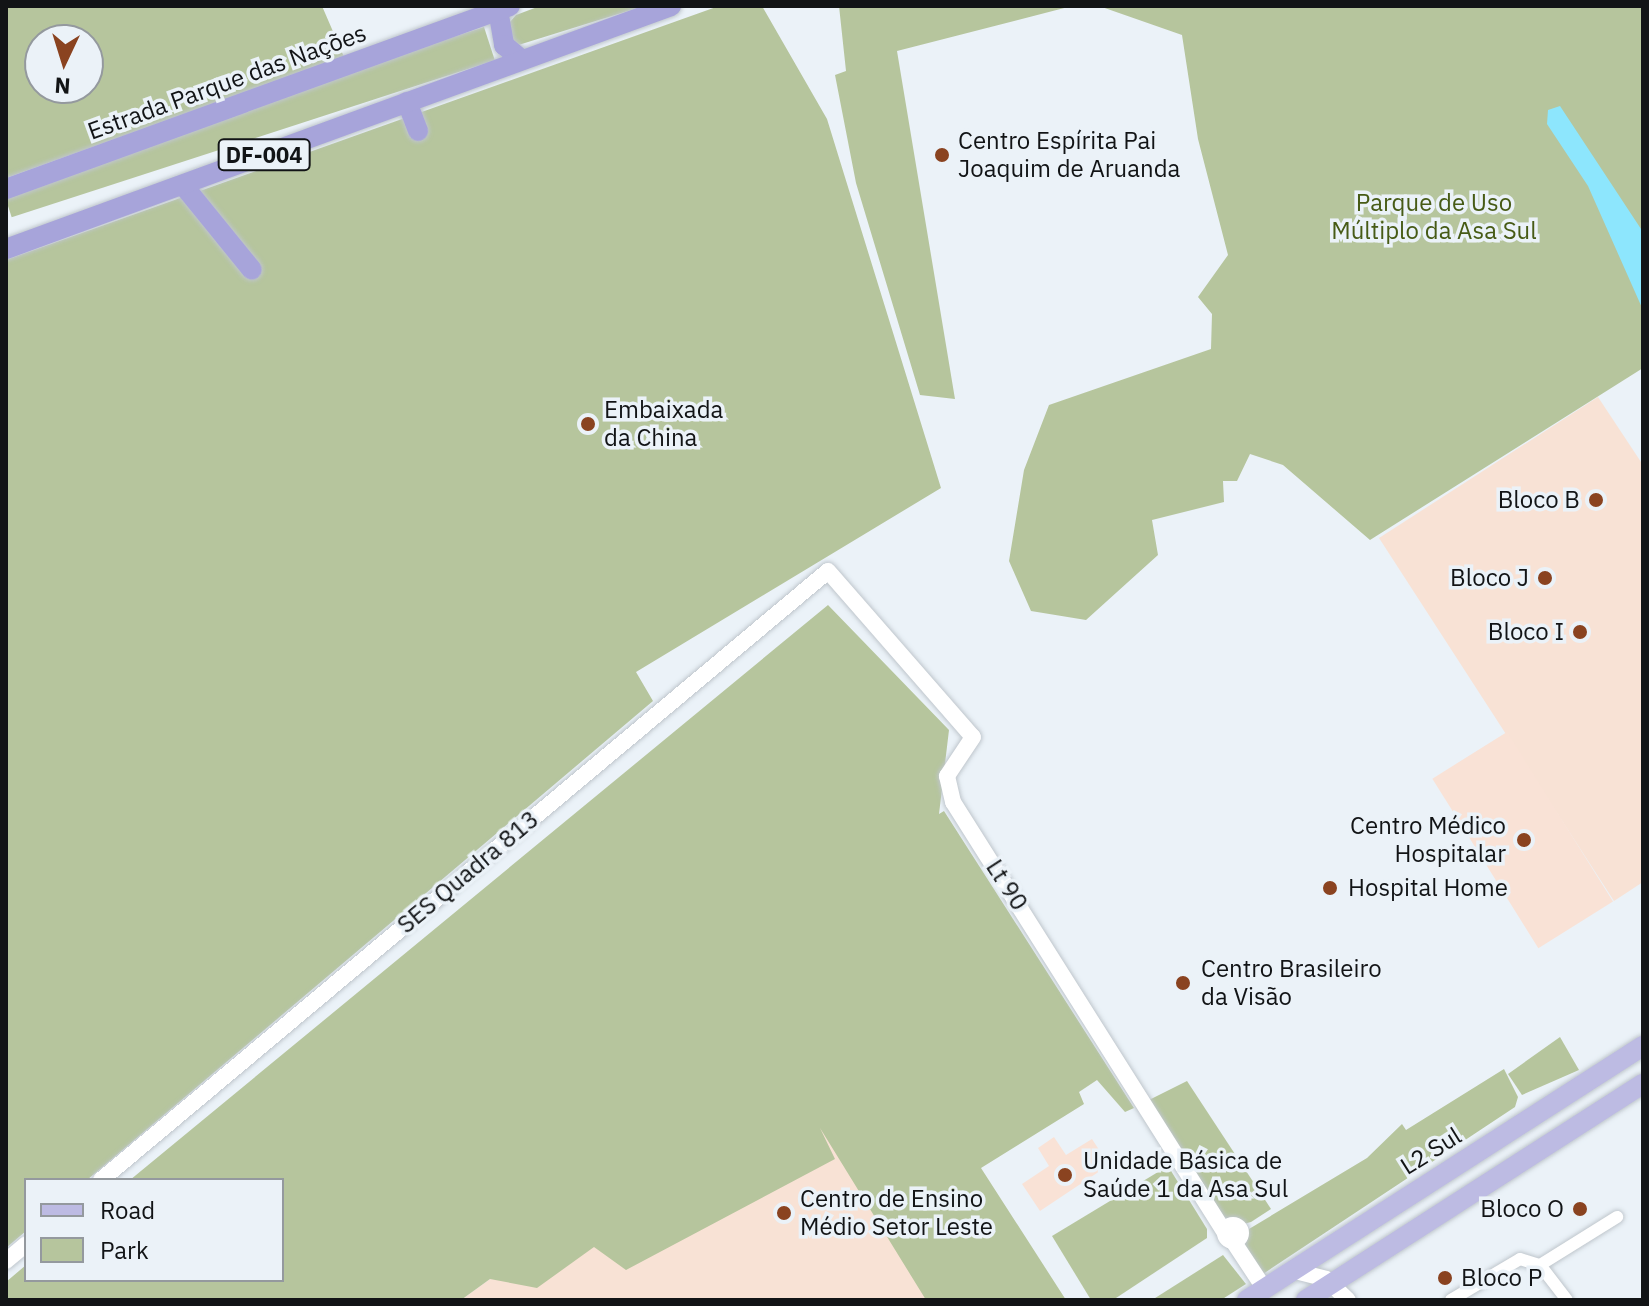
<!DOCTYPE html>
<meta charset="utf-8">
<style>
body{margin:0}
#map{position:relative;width:1649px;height:1306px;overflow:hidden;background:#ebf2f8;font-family:"IBM Plex Sans",sans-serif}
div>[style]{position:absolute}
.education>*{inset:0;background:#f8e2d5}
.medical>*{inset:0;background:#f9e2d6;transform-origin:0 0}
.green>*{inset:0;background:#b6c59d;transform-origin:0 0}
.water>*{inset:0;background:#8de6fd}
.roads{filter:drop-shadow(0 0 2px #bfc6cc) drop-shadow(0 0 2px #bfc6cc)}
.minor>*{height:12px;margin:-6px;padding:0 6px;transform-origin:6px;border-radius:6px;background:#fff}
.tertiary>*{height:16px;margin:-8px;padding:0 8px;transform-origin:8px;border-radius:8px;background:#fff}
.tertiary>.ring{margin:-8px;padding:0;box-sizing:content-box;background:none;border:16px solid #fff;border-radius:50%}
.primary>*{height:20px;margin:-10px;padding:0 10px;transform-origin:10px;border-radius:10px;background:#bdbbe3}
.trunk>*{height:20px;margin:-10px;padding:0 10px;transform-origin:10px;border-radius:10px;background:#a7a4da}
.dots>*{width:22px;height:22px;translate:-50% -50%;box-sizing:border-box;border:4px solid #ebf2f8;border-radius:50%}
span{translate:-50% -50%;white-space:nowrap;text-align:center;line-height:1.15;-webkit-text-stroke:7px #ebf2f8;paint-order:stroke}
.shield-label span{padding:2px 6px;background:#ebf2f8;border:2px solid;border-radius:6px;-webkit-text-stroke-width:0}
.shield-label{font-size:22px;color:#121416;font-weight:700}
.street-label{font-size:24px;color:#121416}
.poi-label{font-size:24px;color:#121416}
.left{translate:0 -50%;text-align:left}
.right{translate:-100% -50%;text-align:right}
.park-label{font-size:24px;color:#475b16}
.frame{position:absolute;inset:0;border:8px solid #121416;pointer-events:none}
.legend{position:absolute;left:24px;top:1178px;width:260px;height:104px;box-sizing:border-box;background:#ebf2f8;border:2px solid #94999e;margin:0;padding:10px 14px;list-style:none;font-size:24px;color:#121416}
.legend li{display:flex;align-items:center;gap:16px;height:40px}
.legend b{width:40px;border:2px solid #94999e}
.north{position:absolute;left:24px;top:24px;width:80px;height:80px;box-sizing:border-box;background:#ebf2f8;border:2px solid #94999e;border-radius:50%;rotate:184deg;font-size:22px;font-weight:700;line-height:32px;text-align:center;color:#121416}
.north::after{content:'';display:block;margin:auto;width:28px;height:36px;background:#8a4320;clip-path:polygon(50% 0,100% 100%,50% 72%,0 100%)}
</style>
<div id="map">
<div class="education">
<div style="clip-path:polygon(1598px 397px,1643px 465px,1643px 882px,1614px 901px,1379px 538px)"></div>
<div style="clip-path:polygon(828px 1108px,948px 1300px,461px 1300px,610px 1192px)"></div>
</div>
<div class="medical">
<div style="left:1507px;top:732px;width:200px;height:88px;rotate:58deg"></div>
<div style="clip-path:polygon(1054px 1137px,1066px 1155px,1092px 1139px,1109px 1165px,1040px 1211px,1022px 1184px,1049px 1166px,1038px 1148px)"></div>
</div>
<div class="green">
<div style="clip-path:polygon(evenodd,6px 6px,322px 6px,344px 57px,6px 178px,6px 6px,40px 40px,88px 40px,88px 88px,40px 88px,40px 40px)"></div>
<div style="clip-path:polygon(540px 6px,644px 6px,512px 47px,503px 30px,516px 15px)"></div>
<div style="clip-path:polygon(719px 6px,762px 6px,827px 119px,941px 488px,636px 672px,653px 701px,87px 1180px,26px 1180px,26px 1231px,6px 1248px,6px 260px)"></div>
<div style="clip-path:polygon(839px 6px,1072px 6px,897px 51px,955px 399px,920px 395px,856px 183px,835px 75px,846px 71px)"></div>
<div style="clip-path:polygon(1099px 6px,1643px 6px,1643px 368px,1370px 540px,1283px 465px,1250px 454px,1237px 481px,1223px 481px,1224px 502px,1152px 520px,1158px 555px,1086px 620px,1031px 611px,1009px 561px,1024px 470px,1049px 405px,1211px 349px,1212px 314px,1198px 297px,1228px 255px,1198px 139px,1182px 35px)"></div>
<div style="left:484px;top:27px;width:35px;height:508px;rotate:72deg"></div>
<div style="clip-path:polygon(828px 605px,949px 730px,939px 814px,944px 811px,1134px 1108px,1125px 1112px,1097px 1080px,1079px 1092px,1084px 1104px,981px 1168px,1066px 1300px,926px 1300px,820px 1128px,835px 1159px,626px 1270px,594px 1247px,537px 1288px,490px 1279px,461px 1300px,6px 1300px,6px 1282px,26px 1265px,26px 1280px,282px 1280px,282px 1180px,130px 1180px)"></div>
<div style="clip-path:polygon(1560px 1037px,1579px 1070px,1522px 1095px,1508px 1074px)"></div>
<div style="clip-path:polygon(1504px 1069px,1518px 1097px,1515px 1107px,1260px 1276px,1241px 1239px,1249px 1229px,1367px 1158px,1402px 1124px,1406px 1130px)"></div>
<div style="clip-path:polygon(1187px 1081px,1271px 1209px,1251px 1222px,1236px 1226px,1214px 1209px,1147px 1101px)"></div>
<div style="clip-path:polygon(1168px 1166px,1207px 1229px,1207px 1238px,1113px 1300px,1091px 1300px,1052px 1236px)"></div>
<div style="clip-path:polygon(1223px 1255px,1246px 1284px,1221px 1300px,1152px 1300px)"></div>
</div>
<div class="water">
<div style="clip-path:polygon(1560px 106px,1643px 232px,1643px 310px,1588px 186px,1547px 124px,1548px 110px)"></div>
</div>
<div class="roads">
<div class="minor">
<div style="left:1540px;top:1265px;width:91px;rotate:-31.9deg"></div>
<div style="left:1451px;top:1300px;width:80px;rotate:-30.7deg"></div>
<div style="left:1520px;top:1259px;width:21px;rotate:17deg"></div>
<div style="left:1540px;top:1265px;width:44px;rotate:52.4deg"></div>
</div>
<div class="tertiary">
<div style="left:101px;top:1180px;width:948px;rotate:-39.95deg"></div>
<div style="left:828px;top:571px;width:220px;rotate:48.9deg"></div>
<div style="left:973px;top:737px;width:47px;rotate:123.7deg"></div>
<div style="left:947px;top:776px;width:27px;rotate:77deg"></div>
<div style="left:953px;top:802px;width:510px;rotate:57.74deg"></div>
<div class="ring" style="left:1225px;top:1225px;width:0;height:0"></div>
<div style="left:1233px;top:1241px;width:56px;rotate:56.6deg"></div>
<div style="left:6px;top:1261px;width:26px;rotate:-40deg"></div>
<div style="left:1291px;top:1270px;width:36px;rotate:14deg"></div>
<div style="left:1326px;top:1279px;width:30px;rotate:44deg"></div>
</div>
<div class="primary">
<div style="left:1247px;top:1300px;width:470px;rotate:-32.7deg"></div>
<div style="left:1306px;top:1300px;width:400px;rotate:-32.7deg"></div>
</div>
<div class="trunk">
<div style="left:498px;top:10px;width:36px;rotate:80deg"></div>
<div style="left:504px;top:45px;width:23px;rotate:40deg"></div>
<div style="left:407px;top:102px;width:31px;rotate:69deg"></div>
<div style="left:183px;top:185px;width:109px;rotate:50.9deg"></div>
<div style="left:6px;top:189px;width:536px;rotate:-19.96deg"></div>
<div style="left:6px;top:249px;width:708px;rotate:-20.07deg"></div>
</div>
</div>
<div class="dots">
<div style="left:942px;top:155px;background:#8a4320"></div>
<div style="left:588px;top:424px;background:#8a4320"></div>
<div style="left:1596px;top:500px;background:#8a4320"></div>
<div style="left:1545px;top:578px;background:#8a4320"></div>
<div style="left:1580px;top:632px;background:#8a4320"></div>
<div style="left:1524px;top:840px;background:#8a4320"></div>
<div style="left:1330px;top:888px;background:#8a4320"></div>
<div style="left:1183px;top:983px;background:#8a4320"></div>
<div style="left:1065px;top:1175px;background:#8a4320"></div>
<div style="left:1580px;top:1209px;background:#8a4320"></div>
<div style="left:784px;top:1213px;background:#8a4320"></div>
<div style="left:1445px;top:1278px;background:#8a4320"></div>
</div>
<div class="shield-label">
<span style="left:264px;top:155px">DF-004</span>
</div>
<div class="street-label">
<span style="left:227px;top:82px;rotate:-20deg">Estrada Parque das Nações</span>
<span style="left:468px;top:872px;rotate:-40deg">SES Quadra 813</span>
<span style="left:1007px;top:885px;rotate:57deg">Lt 90</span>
<span style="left:1431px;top:1151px;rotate:-32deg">L2 Sul</span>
</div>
<div class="poi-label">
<span class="left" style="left:958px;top:155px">Centro Espírita Pai<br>Joaquim de Aruanda</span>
<span class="left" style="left:604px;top:424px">Embaixada<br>da China</span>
<span class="right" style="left:1580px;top:500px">Bloco B</span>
<span class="right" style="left:1529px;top:578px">Bloco J</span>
<span class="right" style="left:1564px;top:632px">Bloco I</span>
<span class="right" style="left:1506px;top:840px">Centro Médico<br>Hospitalar</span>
<span class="left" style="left:1348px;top:888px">Hospital Home</span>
<span class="left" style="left:1201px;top:983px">Centro Brasileiro<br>da Visão</span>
<span class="left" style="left:1083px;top:1175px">Unidade Básica de<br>Saúde 1 da Asa Sul</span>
<span class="left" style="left:800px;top:1213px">Centro de Ensino<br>Médio Setor Leste</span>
<span class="right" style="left:1564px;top:1209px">Bloco O</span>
<span class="left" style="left:1461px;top:1278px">Bloco P</span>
</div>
<div class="park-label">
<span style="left:1434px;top:217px">Parque de Uso<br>Múltiplo da Asa Sul</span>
</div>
<div class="frame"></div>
<ul class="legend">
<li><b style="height:10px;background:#bdbbe3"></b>Road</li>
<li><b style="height:22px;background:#b6c59d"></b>Park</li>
</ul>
<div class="north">N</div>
</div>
